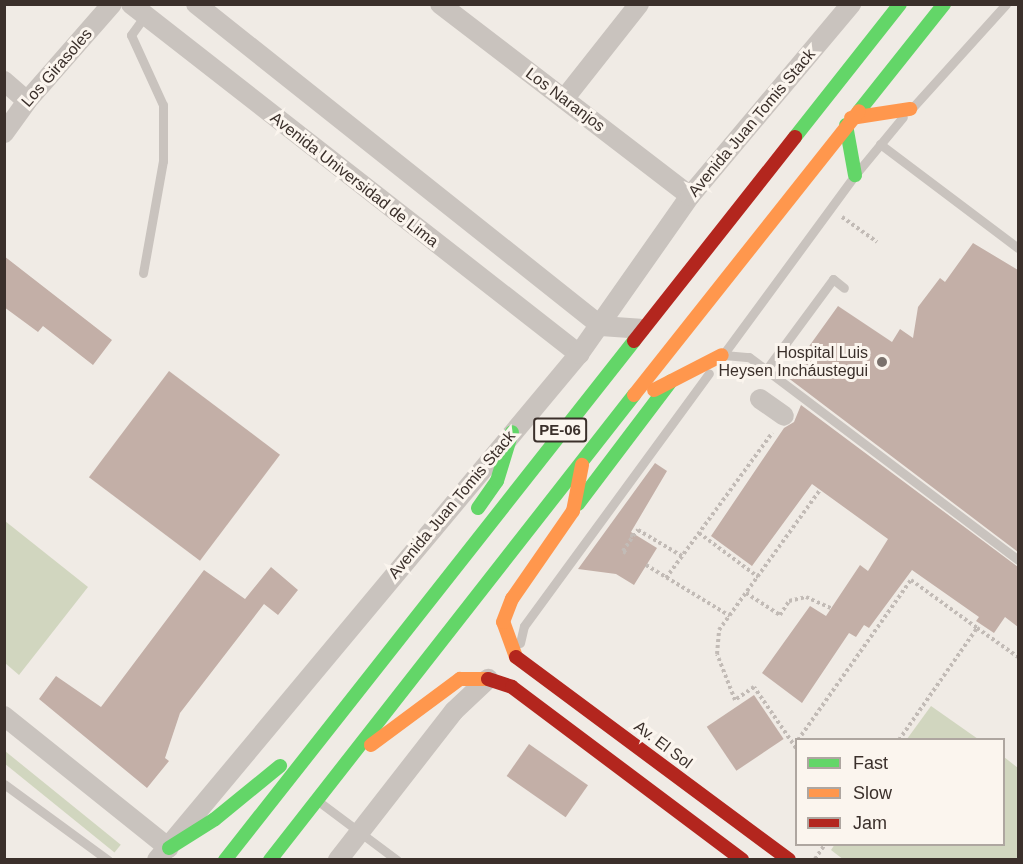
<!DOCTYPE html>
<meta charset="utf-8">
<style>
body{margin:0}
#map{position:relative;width:1023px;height:864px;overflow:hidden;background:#f0ebe5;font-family:Helvetica,sans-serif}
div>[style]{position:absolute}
.green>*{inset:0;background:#d1d6bf;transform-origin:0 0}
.building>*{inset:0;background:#c3afa7;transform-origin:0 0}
.path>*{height:4px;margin-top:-2px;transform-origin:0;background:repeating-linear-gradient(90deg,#c2bbb6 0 3px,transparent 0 6px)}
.lane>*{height:9px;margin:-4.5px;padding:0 4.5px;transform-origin:4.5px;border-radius:4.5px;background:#c9c3be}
.street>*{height:20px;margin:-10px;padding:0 10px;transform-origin:10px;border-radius:10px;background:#c9c3be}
.fast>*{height:14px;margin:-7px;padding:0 7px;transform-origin:7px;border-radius:7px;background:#63d668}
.slow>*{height:14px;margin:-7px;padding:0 7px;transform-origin:7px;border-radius:7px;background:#ff974d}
.jam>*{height:14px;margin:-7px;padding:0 7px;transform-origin:7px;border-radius:7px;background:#b3261e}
.dots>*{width:16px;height:16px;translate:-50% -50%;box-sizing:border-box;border:3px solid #fbf5ee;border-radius:50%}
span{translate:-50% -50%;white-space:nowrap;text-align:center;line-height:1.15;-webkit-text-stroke:6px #fbf5ee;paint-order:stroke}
.shield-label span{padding:2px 4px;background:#fbf5ee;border:2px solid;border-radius:4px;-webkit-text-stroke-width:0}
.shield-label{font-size:15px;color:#3b302b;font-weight:700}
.street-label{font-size:16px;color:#3b302b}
.poi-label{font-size:16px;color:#3b302b}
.right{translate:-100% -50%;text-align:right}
.frame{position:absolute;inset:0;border:6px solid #3b302b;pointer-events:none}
.legend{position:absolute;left:795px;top:738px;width:210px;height:108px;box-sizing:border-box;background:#fbf5ee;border:2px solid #aea6a0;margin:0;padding:8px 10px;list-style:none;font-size:18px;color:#3b302b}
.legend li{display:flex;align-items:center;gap:12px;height:30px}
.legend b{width:30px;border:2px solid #aea6a0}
</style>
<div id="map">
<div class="green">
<div style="clip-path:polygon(5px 521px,88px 587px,19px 675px,5px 663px)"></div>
<div style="clip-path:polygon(931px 706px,978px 739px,907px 739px)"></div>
<div style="left:5px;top:751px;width:149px;height:10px;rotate:39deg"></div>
<div style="clip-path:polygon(1004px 757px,1018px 768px,1018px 859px,844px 860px,831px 850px,835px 844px,1004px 844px)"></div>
</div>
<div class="building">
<div style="clip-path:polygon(973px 243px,1018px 270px,1018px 552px,787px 377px,838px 306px,892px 342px,900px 329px,913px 338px,918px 307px,940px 278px,945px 282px)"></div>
<div style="clip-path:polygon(4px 256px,112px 340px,93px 365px,43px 326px,38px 332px,4px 307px)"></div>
<div style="left:169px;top:371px;width:139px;height:133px;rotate:37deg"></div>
<div style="clip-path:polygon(801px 405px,1018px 567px,1018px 627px,1005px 617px,994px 633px,976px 621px,979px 617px,912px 570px,869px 628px,864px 625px,856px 637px,849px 633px,802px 703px,762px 673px,810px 606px,826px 616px,860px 565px,868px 571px,888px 539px,812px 484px,752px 566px,711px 536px,784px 428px,794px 422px)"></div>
<div style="clip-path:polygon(655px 463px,667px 471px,631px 532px,657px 548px,634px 585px,616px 574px,578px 569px)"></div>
<div style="clip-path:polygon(271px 567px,298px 590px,278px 615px,264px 604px,180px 713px,165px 758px,169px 761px,147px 788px,39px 699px,56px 676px,101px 707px,204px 570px,245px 599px)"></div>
<div style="left:754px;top:695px;width:53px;height:57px;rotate:56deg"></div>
<div style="left:529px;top:744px;width:72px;height:39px;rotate:35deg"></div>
</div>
<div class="path">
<div style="left:842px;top:217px;width:43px;rotate:35.5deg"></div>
<div style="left:699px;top:533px;width:74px;rotate:36.7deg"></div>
<div style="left:633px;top:536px;width:8px;rotate:-50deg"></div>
<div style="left:638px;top:530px;width:51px;rotate:30.6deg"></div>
<div style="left:626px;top:553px;width:4px;rotate:-146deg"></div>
<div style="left:623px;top:551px;width:18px;rotate:-56deg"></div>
<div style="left:633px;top:536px;width:3px;rotate:-162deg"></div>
<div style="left:646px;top:565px;width:98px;rotate:31.3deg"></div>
<div style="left:666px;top:578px;width:180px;rotate:-53.8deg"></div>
<div style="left:746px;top:593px;width:40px;rotate:32.9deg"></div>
<div style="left:780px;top:615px;width:17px;rotate:-57deg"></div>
<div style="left:789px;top:601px;width:17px;rotate:-13deg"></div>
<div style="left:806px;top:597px;width:27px;rotate:24deg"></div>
<div style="left:798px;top:740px;width:196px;rotate:-54.8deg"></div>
<div style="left:911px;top:580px;width:82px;rotate:36deg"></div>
<div style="left:899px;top:740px;width:136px;rotate:-55.1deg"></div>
<div style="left:977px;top:628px;width:50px;rotate:35.3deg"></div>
<div style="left:796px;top:748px;width:74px;rotate:-124.5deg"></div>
<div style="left:754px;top:687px;width:23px;rotate:146deg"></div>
<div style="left:735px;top:700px;width:49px;rotate:-111.4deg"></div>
<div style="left:717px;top:654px;width:24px;rotate:-85deg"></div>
<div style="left:719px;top:630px;width:173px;rotate:-54.2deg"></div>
<div style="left:815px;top:859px;width:18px;rotate:-56deg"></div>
</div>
<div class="lane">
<div style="left:913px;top:107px;width:139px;rotate:-47.9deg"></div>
<div style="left:880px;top:144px;width:173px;rotate:37deg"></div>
<div style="left:143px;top:273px;width:114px;rotate:-79.9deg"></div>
<div style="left:163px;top:161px;width:56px;rotate:-90deg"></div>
<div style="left:163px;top:105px;width:77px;rotate:-114.6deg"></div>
<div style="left:131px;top:35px;width:22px;rotate:-54deg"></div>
<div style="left:725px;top:352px;width:220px;rotate:-53.7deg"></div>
<div style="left:855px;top:175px;width:75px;rotate:-50.4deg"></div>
<div style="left:724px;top:355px;width:25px;rotate:5deg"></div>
<div style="left:749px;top:357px;width:337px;rotate:37deg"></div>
<div style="left:766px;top:370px;width:113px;rotate:-53.6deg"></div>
<div style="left:833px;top:279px;width:14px;rotate:39deg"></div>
<div style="left:520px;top:643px;width:17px;rotate:-77deg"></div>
<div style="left:524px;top:626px;width:313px;rotate:-53.8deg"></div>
<div style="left:4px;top:784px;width:129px;rotate:36.2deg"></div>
<div style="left:318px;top:801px;width:99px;rotate:36.8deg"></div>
</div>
<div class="street">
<div style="left:131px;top:4px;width:569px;rotate:38deg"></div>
<div style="left:196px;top:4px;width:517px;rotate:38.49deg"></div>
<div style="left:601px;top:326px;width:39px;rotate:4deg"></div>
<div style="left:440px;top:4px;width:315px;rotate:37.5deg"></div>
<div style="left:4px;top:81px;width:30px;rotate:41deg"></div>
<div style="left:564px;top:99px;width:121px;rotate:-51.7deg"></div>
<div style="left:4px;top:133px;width:39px;rotate:-54deg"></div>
<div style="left:27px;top:101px;width:129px;rotate:-48.8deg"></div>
<div style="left:760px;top:399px;width:29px;rotate:35deg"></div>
<div style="left:4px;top:716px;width:211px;rotate:38.7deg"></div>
<div style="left:157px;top:860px;width:659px;rotate:-50.17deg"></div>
<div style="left:579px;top:354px;width:193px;rotate:-54.9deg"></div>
<div style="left:690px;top:196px;width:251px;rotate:-50deg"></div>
<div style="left:338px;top:860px;width:189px;rotate:-52.1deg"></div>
<div style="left:454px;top:711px;width:47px;rotate:-43.3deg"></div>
</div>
<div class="fast">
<div style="left:859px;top:111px;width:137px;rotate:-51.5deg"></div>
<div style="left:846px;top:125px;width:51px;rotate:79.8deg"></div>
<div style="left:795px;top:137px;width:169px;rotate:-51.7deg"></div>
<div style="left:578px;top:504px;width:154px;rotate:-52.9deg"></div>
<div style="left:478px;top:508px;width:33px;rotate:-55deg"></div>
<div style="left:497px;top:481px;width:51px;rotate:-73deg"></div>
<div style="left:169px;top:848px;width:54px;rotate:-32.2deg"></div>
<div style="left:215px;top:819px;width:84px;rotate:-39.2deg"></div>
<div style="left:225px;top:860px;width:661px;rotate:-51.76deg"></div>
<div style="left:270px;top:860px;width:591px;rotate:-51.95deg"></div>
</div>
<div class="slow">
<div style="left:851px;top:118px;width:60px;rotate:-8.7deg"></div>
<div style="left:654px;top:390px;width:76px;rotate:-27.2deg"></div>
<div style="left:634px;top:395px;width:362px;rotate:-51.6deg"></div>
<div style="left:516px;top:657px;width:37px;rotate:-110deg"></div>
<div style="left:503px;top:622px;width:25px;rotate:-69deg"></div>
<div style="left:512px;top:599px;width:107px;rotate:-55.3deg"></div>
<div style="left:573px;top:511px;width:47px;rotate:-78.9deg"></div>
<div style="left:371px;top:745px;width:111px;rotate:-36.6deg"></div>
<div style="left:460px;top:679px;width:28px"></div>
</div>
<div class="jam">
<div style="left:634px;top:341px;width:260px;rotate:-51.7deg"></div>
<div style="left:516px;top:657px;width:340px;rotate:36.6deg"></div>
<div style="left:488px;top:679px;width:25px;rotate:18deg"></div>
<div style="left:512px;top:687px;width:288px;rotate:36.9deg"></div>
</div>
<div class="dots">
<div style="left:882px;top:362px;background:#7a716c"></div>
</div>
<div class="shield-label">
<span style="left:560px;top:430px">PE-06</span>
</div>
<div class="street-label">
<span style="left:57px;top:68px;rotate:-49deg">Los Girasoles</span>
<span style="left:565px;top:100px;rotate:37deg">Los Naranjos</span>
<span style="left:752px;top:123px;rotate:-50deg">Avenida Juan Tomis Stack</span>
<span style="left:354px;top:180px;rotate:38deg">Avenida Universidad de Lima</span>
<span style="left:452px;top:505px;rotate:-50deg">Avenida Juan Tomis Stack</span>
<span style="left:663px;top:745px;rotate:37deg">Av. El Sol</span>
</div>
<div class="poi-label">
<span class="right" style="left:868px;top:362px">Hospital Luis<br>Heysen Incháustegui</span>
</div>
<div class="frame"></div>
<ul class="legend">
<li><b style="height:8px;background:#63d668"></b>Fast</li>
<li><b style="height:8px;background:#ff974d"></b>Slow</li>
<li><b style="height:8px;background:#b3261e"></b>Jam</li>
</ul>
</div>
